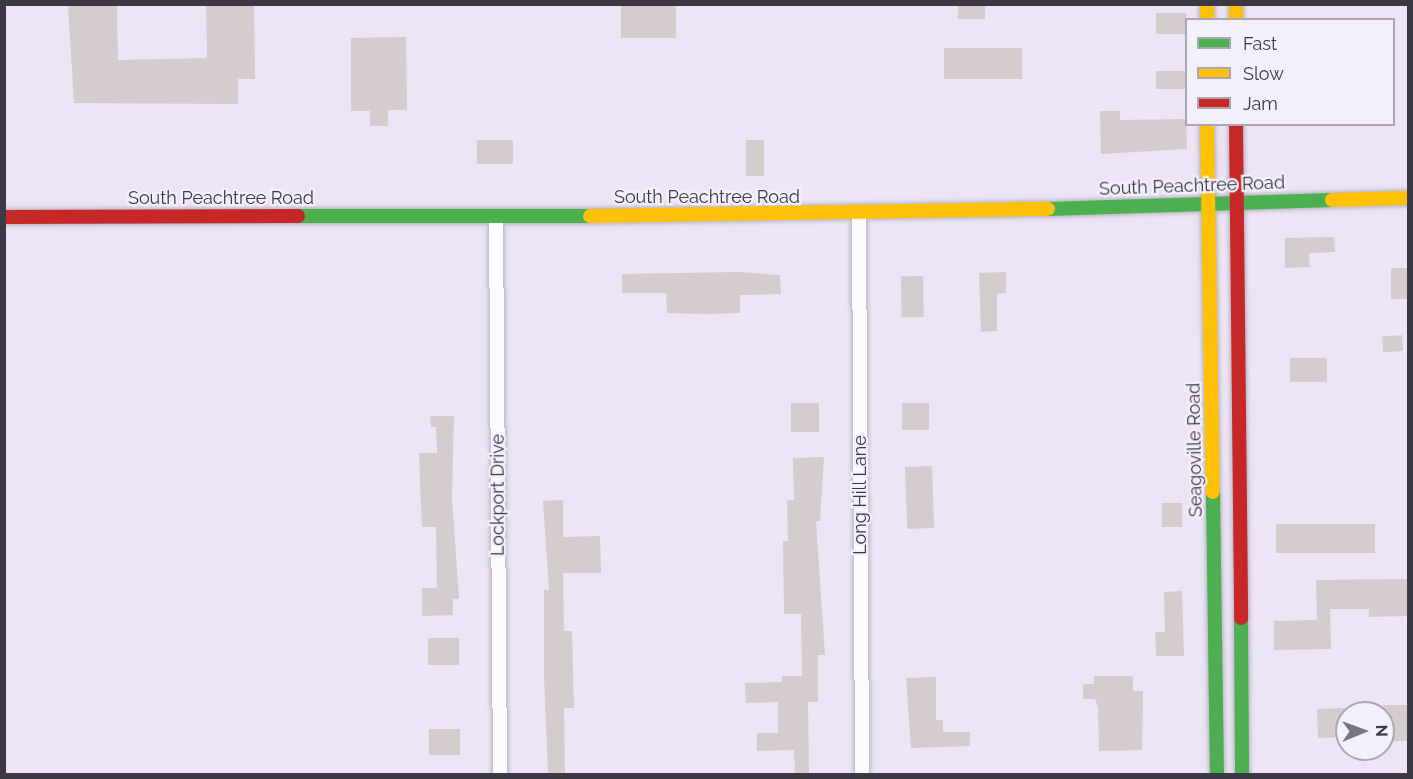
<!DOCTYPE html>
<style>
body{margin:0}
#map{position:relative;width:1413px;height:779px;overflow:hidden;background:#ebe5f6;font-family:Raleway,sans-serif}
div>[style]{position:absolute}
.building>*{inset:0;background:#d4cccd;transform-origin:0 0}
.roads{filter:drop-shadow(0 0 2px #b8b4c1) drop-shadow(0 0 2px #b8b4c1)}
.street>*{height:14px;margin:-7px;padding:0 7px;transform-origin:7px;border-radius:7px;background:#fcfbfe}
.fast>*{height:14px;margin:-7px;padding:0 7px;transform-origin:7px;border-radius:7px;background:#4caf50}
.slow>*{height:14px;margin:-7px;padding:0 7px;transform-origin:7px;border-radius:7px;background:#ffc107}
.jam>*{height:14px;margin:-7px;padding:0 7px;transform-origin:7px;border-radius:7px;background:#c62828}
span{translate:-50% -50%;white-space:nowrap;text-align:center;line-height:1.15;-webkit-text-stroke:4.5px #f3effb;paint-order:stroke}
.street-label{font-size:18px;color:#3c3844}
.frame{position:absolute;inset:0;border:6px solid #3c3844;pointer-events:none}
.legend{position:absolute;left:1185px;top:18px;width:210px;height:108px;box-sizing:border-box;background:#f3effb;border:2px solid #aaa6b2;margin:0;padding:8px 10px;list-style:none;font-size:18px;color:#3c3844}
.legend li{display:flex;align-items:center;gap:12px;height:30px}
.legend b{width:30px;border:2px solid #aaa6b2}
.north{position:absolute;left:1335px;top:701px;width:60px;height:60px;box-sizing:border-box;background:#f3effb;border:2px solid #aaa6b2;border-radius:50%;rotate:89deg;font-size:16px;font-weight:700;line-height:24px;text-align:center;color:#3c3844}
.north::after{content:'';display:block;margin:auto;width:21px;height:27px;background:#797582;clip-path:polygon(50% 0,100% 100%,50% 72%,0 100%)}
</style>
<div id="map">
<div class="building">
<div style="clip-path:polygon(68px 4px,117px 4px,118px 60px,207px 58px,206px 4px,254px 4px,255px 79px,238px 79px,238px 104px,74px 103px)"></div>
<div style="left:621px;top:4px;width:55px;height:34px"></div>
<div style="left:958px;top:4px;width:27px;height:15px"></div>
<div style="left:1156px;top:13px;width:30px;height:21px"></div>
<div style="clip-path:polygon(406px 37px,407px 110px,388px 110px,388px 126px,370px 126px,370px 111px,351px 111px,351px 38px)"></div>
<div style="left:944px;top:48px;width:78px;height:31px"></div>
<div style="left:1156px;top:71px;width:30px;height:18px"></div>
<div style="clip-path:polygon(1100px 111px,1120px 111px,1120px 120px,1186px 119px,1187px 149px,1101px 154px)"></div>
<div style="left:477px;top:140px;width:36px;height:24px"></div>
<div style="left:746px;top:140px;width:18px;height:36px"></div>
<div style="clip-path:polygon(1334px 237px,1335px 252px,1309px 253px,1310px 267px,1285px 268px,1285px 238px)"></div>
<div style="left:1408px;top:268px;width:31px;height:17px;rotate:90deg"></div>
<div style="clip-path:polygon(739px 272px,780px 275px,781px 294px,740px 295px,740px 313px,710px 314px,667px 313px,666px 293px,622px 293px,622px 274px)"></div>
<div style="clip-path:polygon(1006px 272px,1006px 293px,997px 294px,997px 331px,981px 332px,979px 273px)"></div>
<div style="left:923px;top:276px;width:41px;height:22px;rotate:89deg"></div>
<div style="left:1402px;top:335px;width:16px;height:20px;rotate:86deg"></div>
<div style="left:1290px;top:358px;width:37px;height:24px"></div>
<div style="left:791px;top:403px;width:28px;height:29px"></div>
<div style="left:929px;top:403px;width:27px;height:27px;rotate:90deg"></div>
<div style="clip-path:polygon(430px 416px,454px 416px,452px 498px,459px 599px,453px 599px,453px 615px,422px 616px,422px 588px,437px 588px,436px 527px,422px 527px,420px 481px,419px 453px,437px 453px,436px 427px,431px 427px)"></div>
<div style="clip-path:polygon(824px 457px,820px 521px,816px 521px,825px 655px,818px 655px,818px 702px,808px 702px,809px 774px,795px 774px,794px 750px,757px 751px,757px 733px,778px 733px,778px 702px,746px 703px,745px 683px,782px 682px,782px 676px,802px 676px,801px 614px,784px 614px,783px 541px,788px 541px,787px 500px,794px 500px,793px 458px)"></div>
<div style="left:932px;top:466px;width:62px;height:27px;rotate:88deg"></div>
<div style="clip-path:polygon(563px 500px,563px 537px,600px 536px,601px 573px,563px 573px,564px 631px,572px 631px,574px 708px,564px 708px,565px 774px,548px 774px,544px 677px,544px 590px,549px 590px,543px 501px)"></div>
<div style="left:1162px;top:503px;width:20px;height:24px"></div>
<div style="left:1375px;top:524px;width:29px;height:99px;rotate:90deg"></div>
<div style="clip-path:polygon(1408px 579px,1408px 616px,1369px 617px,1369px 609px,1330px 609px,1331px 649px,1274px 650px,1274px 621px,1317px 620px,1316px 580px)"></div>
<div style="clip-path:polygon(1182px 591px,1184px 656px,1156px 656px,1155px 632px,1165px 632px,1164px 592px)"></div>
<div style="left:428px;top:638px;width:31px;height:27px"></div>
<div style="clip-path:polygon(1094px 676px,1133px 676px,1133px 691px,1143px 691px,1142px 750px,1099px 751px,1098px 707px,1095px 699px,1083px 699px,1083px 684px,1094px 684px)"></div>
<div style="clip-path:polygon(936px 677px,936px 720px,943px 720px,943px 732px,970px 732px,970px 746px,911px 748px,906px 678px)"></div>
<div style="left:1408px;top:705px;width:36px;height:25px;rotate:90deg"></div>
<div style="left:1345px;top:708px;width:29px;height:28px;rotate:88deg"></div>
<div style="left:460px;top:729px;width:26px;height:31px;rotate:90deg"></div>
</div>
<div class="roads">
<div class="street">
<div style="left:859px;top:215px;width:559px;rotate:89.69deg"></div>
<div style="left:496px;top:216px;width:558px;rotate:89.59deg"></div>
</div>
<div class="fast">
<div style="left:1048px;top:209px;width:284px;rotate:-1.8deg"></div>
<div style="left:298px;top:216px;width:292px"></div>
<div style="left:1213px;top:492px;width:282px;rotate:89.2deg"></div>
<div style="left:1241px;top:618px;width:156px;rotate:89.6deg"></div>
</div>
<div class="slow">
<div style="left:1207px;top:4px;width:16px;rotate:90deg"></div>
<div style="left:1236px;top:4px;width:16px;rotate:90deg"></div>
<div style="left:1207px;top:124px;width:368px;rotate:89.1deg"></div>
<div style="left:1332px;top:200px;width:76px;rotate:-1.5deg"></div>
<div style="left:590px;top:216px;width:458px;rotate:-0.9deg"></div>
</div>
<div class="jam">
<div style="left:1236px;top:124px;width:494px;rotate:89.4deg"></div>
<div style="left:4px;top:217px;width:294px;rotate:-0.2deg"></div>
</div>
</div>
<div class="street-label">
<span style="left:1192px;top:186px;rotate:-2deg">South Peachtree Road</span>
<span style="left:707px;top:197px">South Peachtree Road</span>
<span style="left:221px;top:198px">South Peachtree Road</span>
<span style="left:1195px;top:450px;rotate:-91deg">Seagoville Road</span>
<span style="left:498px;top:495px;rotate:-90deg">Lockport Drive</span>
<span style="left:860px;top:495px;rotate:-90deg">Long Hill Lane</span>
</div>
<div class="frame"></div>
<ul class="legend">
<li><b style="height:8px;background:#4caf50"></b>Fast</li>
<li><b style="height:8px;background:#ffc107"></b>Slow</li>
<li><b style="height:8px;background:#c62828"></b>Jam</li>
</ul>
<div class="north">N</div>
</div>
